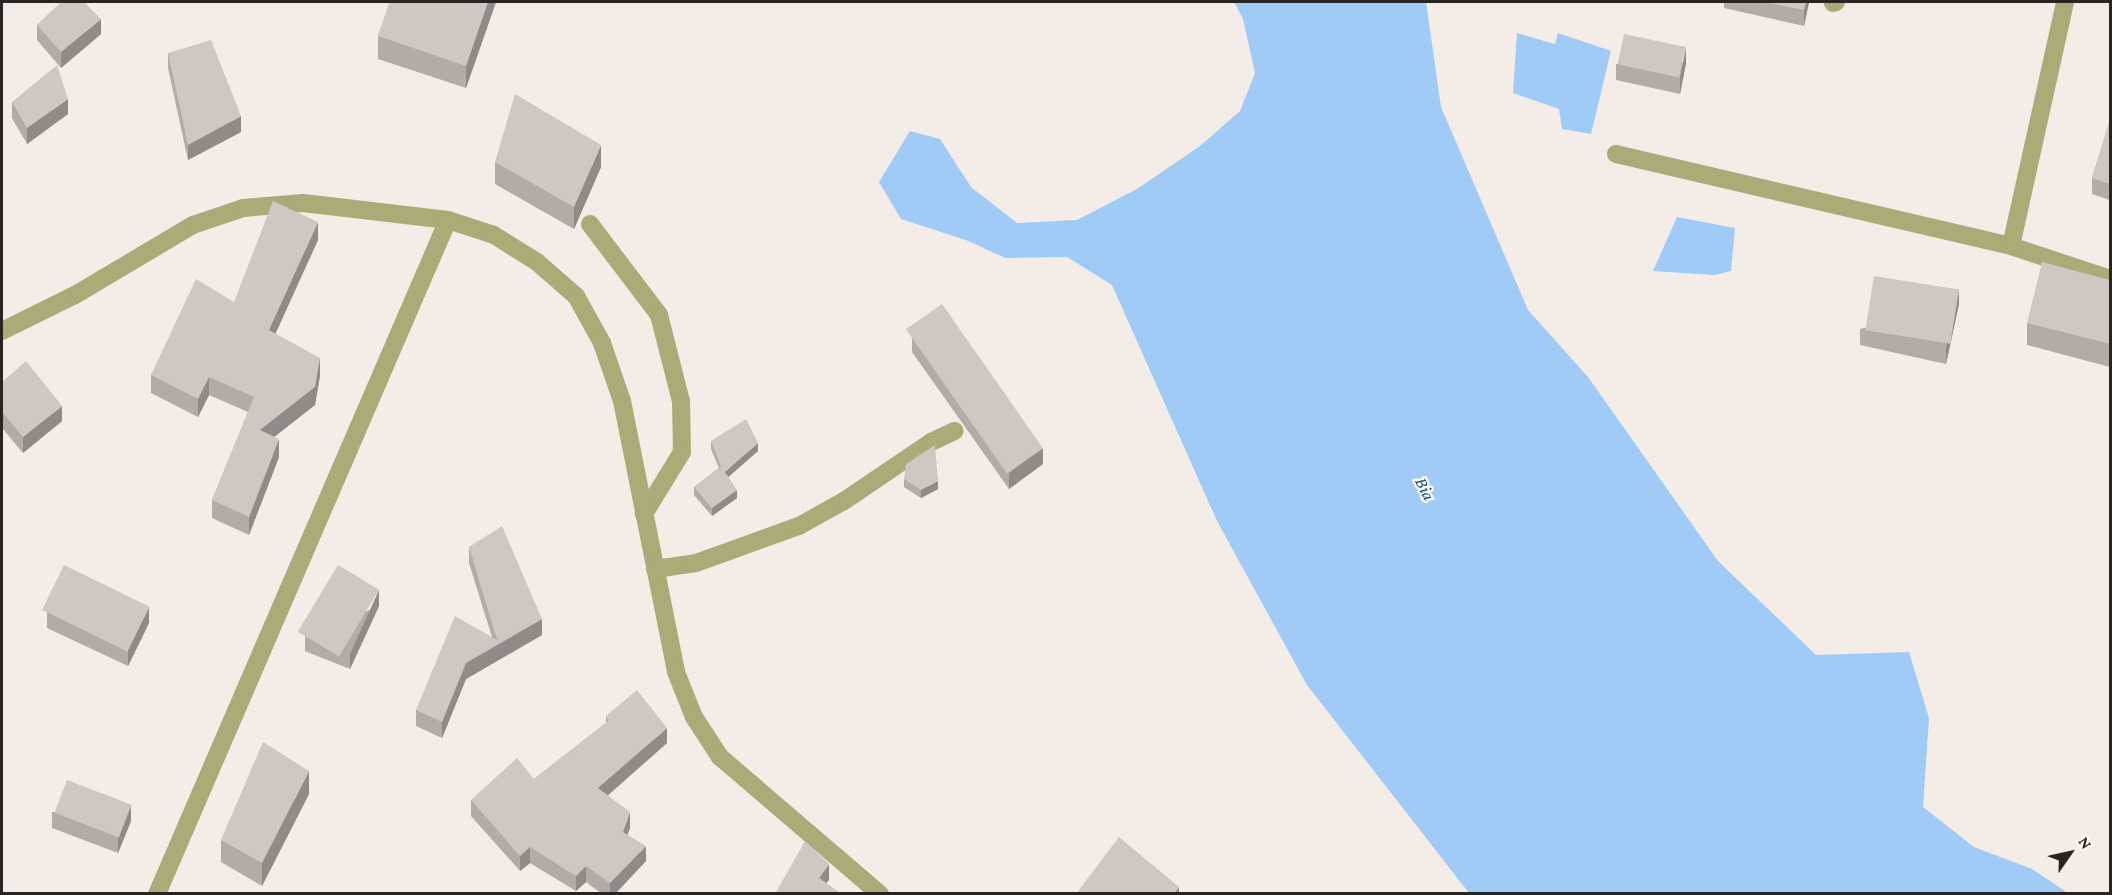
<!DOCTYPE html>
<style>
body{margin:0}
#map{position:relative;width:2112px;height:895px;overflow:hidden;background:#f4ece6;font-family:"Crimson Pro",serif}
div>[style]{position:absolute}
.water>*{inset:0;background:#9fcbf6}
.minor>*{height:18px;margin:-9px;padding:0 9px;transform-origin:9px;border-radius:9px;background:#aaab77}
.wall>*{inset:0;background:#b2aba6}
.shaded-wall>*{inset:0;background:#918b87}
.building>*{inset:0;background:#cfc7c1;transform-origin:0 0}
span{translate:-50% -50%;white-space:nowrap;text-align:center;line-height:1.15;-webkit-text-stroke:4.5px #fffaf6;paint-order:stroke}
.water-label{font-size:18px;color:#114e7f;font-style:italic}
.frame{position:absolute;inset:0;border:3px solid #272422;pointer-events:none}
.north{position:absolute;left:2040px;top:823px;width:60px;height:60px;-webkit-text-stroke:4px #fffaf6;paint-order:stroke;rotate:56deg;font-size:16px;font-weight:700;line-height:24px;text-align:center;color:#272422}
.north::after{content:'';display:block;margin:auto;width:21px;height:27px;background:#272422;clip-path:polygon(50% 0,100% 100%,50% 72%,0 100%)}
</style>
<div id="map">
<div class="water">
<div style="clip-path:polygon(1234px 2px,1426px 2px,1441px 107px,1528px 310px,1588px 377px,1718px 561px,1816px 655px,1909px 652px,1929px 718px,1923px 807px,1974px 847px,2032px 869px,2068px 893px,1469px 893px,1307px 685px,1217px 521px,1112px 285px,1067px 257px,1005px 258px,966px 240px,901px 219px,879px 182px,910px 131px,940px 139px,971px 187px,1017px 223px,1077px 220px,1137px 189px,1200px 146px,1240px 111px,1255px 73px,1243px 19px)"></div>
<div style="clip-path:polygon(1517px 33px,1555px 44px,1558px 33px,1611px 51px,1591px 134px,1562px 129px,1559px 109px,1513px 93px)"></div>
<div style="clip-path:polygon(1677px 217px,1735px 228px,1731px 271px,1715px 275px,1653px 271px)"></div>
</div>
<div class="minor">
<div style="left:1833px;top:3px;width:3px;rotate:-18deg"></div>
<div style="left:1616px;top:154px;width:406px;rotate:13.1deg"></div>
<div style="left:2011px;top:246px;width:104px;rotate:18.4deg"></div>
<div style="left:590px;top:224px;width:114px;rotate:52.8deg"></div>
<div style="left:659px;top:315px;width:89px;rotate:75.7deg"></div>
<div style="left:681px;top:401px;width:51px;rotate:88.9deg"></div>
<div style="left:682px;top:452px;width:73px;rotate:121.5deg"></div>
<div style="left:2011px;top:246px;width:250px;rotate:-77.5deg"></div>
<div style="left:2px;top:331px;width:81px;rotate:-26.3deg"></div>
<div style="left:75px;top:295px;width:137px;rotate:-30.7deg"></div>
<div style="left:193px;top:225px;width:53px;rotate:-18.8deg"></div>
<div style="left:243px;top:208px;width:60px;rotate:-4.8deg"></div>
<div style="left:303px;top:203px;width:146px;rotate:6.7deg"></div>
<div style="left:448px;top:220px;width:48px;rotate:18.1deg"></div>
<div style="left:494px;top:235px;width:51px;rotate:32.1deg"></div>
<div style="left:537px;top:262px;width:52px;rotate:41.1deg"></div>
<div style="left:576px;top:296px;width:54px;rotate:61deg"></div>
<div style="left:602px;top:343px;width:61px;rotate:71deg"></div>
<div style="left:622px;top:401px;width:276px;rotate:78.7deg"></div>
<div style="left:676px;top:672px;width:48px;rotate:68.2deg"></div>
<div style="left:694px;top:717px;width:48px;rotate:57deg"></div>
<div style="left:720px;top:757px;width:211px;rotate:40.6deg"></div>
<div style="left:655px;top:569px;width:41px;rotate:-8.3deg"></div>
<div style="left:696px;top:563px;width:109px;rotate:-19.8deg"></div>
<div style="left:799px;top:526px;width:51px;rotate:-29.1deg"></div>
<div style="left:844px;top:501px;width:105px;rotate:-34.1deg"></div>
<div style="left:931px;top:442px;width:26px;rotate:-25deg"></div>
<div style="left:157px;top:894px;width:734px;rotate:-66.65deg"></div>
</div>
<div class="wall">
<div style="clip-path:polygon(390px 2px,496px 2px,466px 88px,378px 59px,378px 36px)"></div>
<div style="clip-path:polygon(1724px 2px,1809px 2px,1804px 26px,1724px 8px)"></div>
<div style="clip-path:polygon(37px 25px,101px 34px,61px 68px,37px 40px)"></div>
<div style="clip-path:polygon(168px 53px,241px 132px,188px 160px,168px 68px)"></div>
<div style="clip-path:polygon(1686px 63px,1680px 94px,1616px 80px,1616px 64px)"></div>
<div style="clip-path:polygon(12px 102px,68px 114px,27px 144px,12px 118px)"></div>
<div style="clip-path:polygon(2110px 120px,2110px 200px,2092px 194px,2092px 178px)"></div>
<div style="clip-path:polygon(495px 162px,601px 167px,574px 229px,495px 184px)"></div>
<div style="clip-path:polygon(318px 240px,275px 333px,320px 376px,315px 405px,274px 437px,279px 457px,249px 535px,212px 518px,212px 500px,248px 412px,209px 395px,198px 417px,151px 393px,151px 375px,234px 302px)"></div>
<div style="clip-path:polygon(2110px 280px,2110px 367px,2027px 345px,2027px 323px)"></div>
<div style="clip-path:polygon(1959px 304px,1946px 364px,1860px 345px,1860px 329px)"></div>
<div style="clip-path:polygon(912px 336px,1043px 464px,1009px 489px,912px 352px)"></div>
<div style="clip-path:polygon(2px 382px,62px 421px,23px 453px,2px 428px)"></div>
<div style="clip-path:polygon(711px 441px,758px 451px,728px 477px,737px 498px,712px 516px,694px 495px,694px 487px,719px 468px,711px 449px)"></div>
<div style="clip-path:polygon(904px 479px,938px 489px,921px 498px,904px 487px)"></div>
<div style="clip-path:polygon(469px 547px,542px 635px,466px 679px,442px 738px,416px 726px,416px 710px,492px 637px,469px 563px)"></div>
<div style="clip-path:polygon(379px 606px,350px 669px,305px 651px,305px 636px)"></div>
<div style="clip-path:polygon(47px 612px,149px 623px,128px 666px,47px 628px)"></div>
<div style="clip-path:polygon(606px 716px,667px 743px,608px 795px,630px 828px,627px 834px,646px 861px,615px 894px,602px 894px,586px 882px,576px 891px,530px 863px,520px 871px,471px 816px,471px 800px,534px 779px,606px 723px)"></div>
<div style="clip-path:polygon(309px 794px,262px 886px,221px 862px,221px 840px)"></div>
<div style="clip-path:polygon(52px 812px,131px 821px,118px 853px,52px 828px)"></div>
</div>
<div class="shaded-wall">
<div style="clip-path:polygon(488px 2px,496px 2px,466px 88px,466px 66px)"></div>
<div style="clip-path:polygon(1806px 2px,1809px 2px,1804px 26px,1804px 10px)"></div>
<div style="clip-path:polygon(101px 19px,101px 34px,61px 68px,61px 52px)"></div>
<div style="clip-path:polygon(1686px 47px,1686px 63px,1680px 94px,1680px 78px)"></div>
<div style="clip-path:polygon(68px 99px,68px 114px,27px 144px,27px 128px)"></div>
<div style="clip-path:polygon(241px 116px,241px 132px,188px 160px,188px 145px)"></div>
<div style="clip-path:polygon(601px 145px,601px 167px,574px 229px,574px 207px)"></div>
<div style="clip-path:polygon(318px 222px,318px 240px,269px 348px,269px 330px)"></div>
<div style="clip-path:polygon(1959px 289px,1959px 304px,1946px 364px,1946px 348px)"></div>
<div style="clip-path:polygon(320px 358px,320px 376px,315px 405px,260px 448px,260px 430px)"></div>
<div style="clip-path:polygon(209px 377px,209px 395px,198px 417px,198px 399px)"></div>
<div style="clip-path:polygon(62px 406px,62px 421px,23px 453px,23px 437px)"></div>
<div style="clip-path:polygon(279px 439px,279px 457px,249px 535px,249px 517px)"></div>
<div style="clip-path:polygon(758px 443px,758px 451px,725px 480px,725px 472px)"></div>
<div style="clip-path:polygon(1043px 448px,1043px 464px,1009px 489px,1009px 473px)"></div>
<div style="clip-path:polygon(938px 481px,938px 489px,921px 498px,921px 490px)"></div>
<div style="clip-path:polygon(737px 490px,737px 498px,712px 516px,712px 508px)"></div>
<div style="clip-path:polygon(379px 590px,379px 606px,350px 669px,350px 654px)"></div>
<div style="clip-path:polygon(149px 607px,149px 623px,128px 666px,128px 650px)"></div>
<div style="clip-path:polygon(542px 619px,542px 635px,466px 679px,442px 738px,442px 722px,466px 663px)"></div>
<div style="clip-path:polygon(667px 728px,667px 743px,598px 804px,598px 788px)"></div>
<div style="clip-path:polygon(309px 771px,309px 794px,262px 886px,262px 863px)"></div>
<div style="clip-path:polygon(131px 805px,131px 821px,118px 853px,118px 837px)"></div>
<div style="clip-path:polygon(630px 812px,630px 828px,623px 847px,623px 832px)"></div>
<div style="clip-path:polygon(646px 846px,646px 861px,615px 894px,610px 894px,610px 883px)"></div>
<div style="clip-path:polygon(530px 847px,530px 863px,520px 871px,520px 856px)"></div>
<div style="clip-path:polygon(829px 864px,829px 880px,819px 893px,819px 878px)"></div>
<div style="clip-path:polygon(586px 866px,586px 882px,576px 891px,576px 876px)"></div>
<div style="clip-path:polygon(1179px 887px,1179px 894px,1174px 894px)"></div>
</div>
<div class="building">
<div style="clip-path:polygon(61px 2px,84px 2px,101px 19px,61px 52px,37px 25px)"></div>
<div style="clip-path:polygon(390px 2px,488px 2px,466px 66px,378px 36px)"></div>
<div style="clip-path:polygon(1764px 2px,1806px 2px,1804px 10px)"></div>
<div style="left:1624px;top:34px;width:63px;height:31px;rotate:12deg"></div>
<div style="clip-path:polygon(211px 40px,241px 116px,188px 145px,168px 53px)"></div>
<div style="clip-path:polygon(57px 65px,68px 99px,27px 128px,12px 102px)"></div>
<div style="clip-path:polygon(515px 94px,601px 145px,574px 207px,495px 162px)"></div>
<div style="clip-path:polygon(2110px 120px,2110px 184px,2092px 178px)"></div>
<div style="clip-path:polygon(273px 201px,318px 222px,269px 330px,320px 358px,315px 387px,260px 430px,279px 439px,249px 517px,212px 500px,254px 397px,209px 377px,198px 399px,151px 375px,196px 279px,234px 302px)"></div>
<div style="clip-path:polygon(2042px 262px,2110px 280px,2110px 344px,2027px 323px)"></div>
<div style="left:1874px;top:276px;width:86px;height:55px;rotate:9deg"></div>
<div style="left:942px;top:304px;width:176px;height:44px;rotate:55deg"></div>
<div style="clip-path:polygon(26px 361px,62px 406px,23px 437px,2px 412px,2px 382px)"></div>
<div style="clip-path:polygon(746px 419px,758px 443px,725px 472px,737px 490px,712px 508px,694px 487px,721px 467px,711px 441px)"></div>
<div style="clip-path:polygon(935px 445px,938px 481px,921px 490px,904px 479px,906px 464px)"></div>
<div style="clip-path:polygon(502px 526px,542px 619px,466px 663px,442px 722px,416px 710px,455px 616px,497px 640px,469px 547px)"></div>
<div style="left:64px;top:565px;width:95px;height:50px;rotate:26deg"></div>
<div style="left:338px;top:565px;width:48px;height:78px;rotate:31deg"></div>
<div style="clip-path:polygon(637px 690px,667px 728px,598px 788px,630px 812px,623px 832px,646px 846px,610px 883px,586px 866px,576px 876px,530px 847px,520px 856px,471px 800px,517px 758px,534px 779px,608px 721px,606px 716px)"></div>
<div style="clip-path:polygon(263px 742px,309px 771px,262px 863px,221px 840px)"></div>
<div style="left:67px;top:780px;width:69px;height:35px;rotate:21deg"></div>
<div style="clip-path:polygon(1119px 837px,1179px 887px,1174px 894px,1076px 894px)"></div>
<div style="clip-path:polygon(805px 841px,829px 864px,819px 878px,842px 894px,775px 894px)"></div>
</div>
<div class="water-label">
<span style="left:1425px;top:489px;rotate:64deg">Bia</span>
</div>
<div class="frame"></div>
<div class="north">N</div>
</div>
